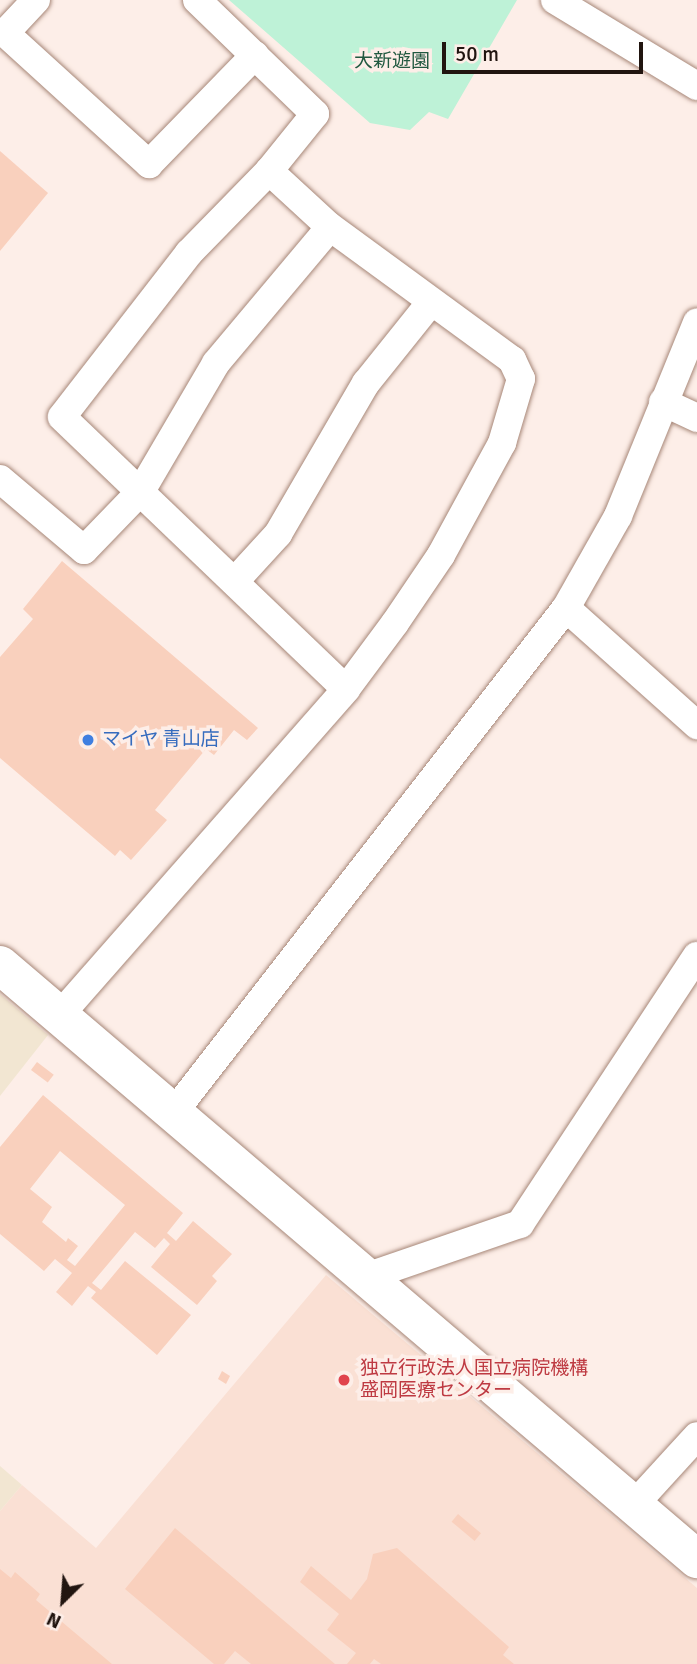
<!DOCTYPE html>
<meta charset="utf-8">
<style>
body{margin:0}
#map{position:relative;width:697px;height:1664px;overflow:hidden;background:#fdeee8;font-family:Signika,"Noto Sans JP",sans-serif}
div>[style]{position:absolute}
.built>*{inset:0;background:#fae0d4}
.education>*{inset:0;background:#f2e6d2}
.green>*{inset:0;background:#bef2d7}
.building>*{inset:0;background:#f9d0bd;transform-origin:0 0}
.roads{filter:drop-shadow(0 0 2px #a78778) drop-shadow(0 0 2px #a78778)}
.street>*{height:28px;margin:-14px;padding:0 14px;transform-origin:14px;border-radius:14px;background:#fff}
.secondary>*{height:38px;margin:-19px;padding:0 19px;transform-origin:19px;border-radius:19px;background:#fff}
.dots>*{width:19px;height:19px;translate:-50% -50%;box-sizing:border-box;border:4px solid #fdeee8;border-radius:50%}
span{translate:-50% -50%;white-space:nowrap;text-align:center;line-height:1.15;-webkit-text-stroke:7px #fdeee8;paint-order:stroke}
.park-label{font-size:19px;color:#225940}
.shop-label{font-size:19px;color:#366cbe}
.left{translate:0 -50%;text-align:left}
.health-label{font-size:19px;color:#be3a42}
.north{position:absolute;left:28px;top:1566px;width:70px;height:70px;-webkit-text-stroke:5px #fdeee8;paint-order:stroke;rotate:205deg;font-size:19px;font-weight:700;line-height:28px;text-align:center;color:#211510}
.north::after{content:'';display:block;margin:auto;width:24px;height:32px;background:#211510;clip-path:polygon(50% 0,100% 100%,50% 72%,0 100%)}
.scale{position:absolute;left:442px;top:42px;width:201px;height:32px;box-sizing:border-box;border:4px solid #211510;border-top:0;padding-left:9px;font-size:21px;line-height:24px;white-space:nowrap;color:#211510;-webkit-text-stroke:5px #fdeee8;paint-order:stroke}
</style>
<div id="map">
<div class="built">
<div style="clip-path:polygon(326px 1275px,697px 1588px,697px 1664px,0 1664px,0 1511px,22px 1485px,96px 1548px)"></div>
</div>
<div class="education">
<div style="clip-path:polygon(0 994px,48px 1035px,0 1096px)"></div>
<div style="clip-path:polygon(0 1466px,22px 1485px,0 1511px)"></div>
</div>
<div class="green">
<div style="clip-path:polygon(229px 0,517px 0,448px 119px,429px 112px,410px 130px,370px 123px)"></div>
</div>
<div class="building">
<div style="clip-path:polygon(0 151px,48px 193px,0 251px)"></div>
<div style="clip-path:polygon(62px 561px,258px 728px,247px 740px,234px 730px,214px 755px,206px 749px,155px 810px,167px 820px,131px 860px,120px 850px,115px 856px,0 758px,0 657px,33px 619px,23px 609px)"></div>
<div style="left:37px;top:1062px;width:21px;height:10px;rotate:37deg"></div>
<div style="clip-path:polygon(evenodd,43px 1095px,183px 1213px,167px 1233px,176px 1241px,193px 1221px,232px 1254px,212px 1276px,217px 1281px,197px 1305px,151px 1267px,170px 1244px,164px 1238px,155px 1248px,135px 1232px,92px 1283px,101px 1290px,125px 1261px,191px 1315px,157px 1355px,91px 1298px,96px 1292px,88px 1286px,72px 1306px,56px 1292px,72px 1273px,55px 1259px,44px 1271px,0 1234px,0 1147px,43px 1095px,60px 1151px,125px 1205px,75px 1266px,67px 1260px,78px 1246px,68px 1238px,66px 1242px,42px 1222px,52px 1207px,30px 1189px,60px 1151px)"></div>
<div style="clip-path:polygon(222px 1371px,230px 1376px,226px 1384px,218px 1379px)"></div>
<div style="left:458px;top:1514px;width:30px;height:10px;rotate:40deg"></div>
<div style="clip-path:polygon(175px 1528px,335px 1664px,251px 1664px,235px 1651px,224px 1664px,214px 1664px,125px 1589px)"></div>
<div style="clip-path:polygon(397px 1548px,509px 1647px,503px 1655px,514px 1664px,381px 1664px,374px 1659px,370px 1664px,347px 1664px,356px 1653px,327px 1630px,339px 1614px,300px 1582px,311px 1566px,351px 1600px,367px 1579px,373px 1554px)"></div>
<div style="clip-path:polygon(0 1569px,11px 1578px,15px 1572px,40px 1594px,36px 1600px,112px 1664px,0 1664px)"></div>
</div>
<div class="roads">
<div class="street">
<div style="left:36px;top:0;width:45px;rotate:133.2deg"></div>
<div style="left:5px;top:33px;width:195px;rotate:42.3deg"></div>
<div style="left:149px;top:164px;width:152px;rotate:-45.8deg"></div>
<div style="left:197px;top:0;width:164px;rotate:44deg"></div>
<div style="left:315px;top:114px;width:73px;rotate:128.9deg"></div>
<div style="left:555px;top:0;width:166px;rotate:31.2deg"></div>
<div style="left:663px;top:402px;width:38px;rotate:25deg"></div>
<div style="left:0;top:479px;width:110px;rotate:40.2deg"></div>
<div style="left:84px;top:550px;width:82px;rotate:-46deg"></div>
<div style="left:141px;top:491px;width:148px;rotate:-59.6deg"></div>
<div style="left:216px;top:363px;width:177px;rotate:-50deg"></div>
<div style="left:235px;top:581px;width:64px;rotate:-47.5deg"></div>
<div style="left:278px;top:534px;width:175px;rotate:-59.8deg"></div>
<div style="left:366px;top:383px;width:104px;rotate:-51.3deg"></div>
<div style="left:566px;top:608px;width:176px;rotate:41.8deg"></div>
<div style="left:59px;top:1016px;width:435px;rotate:-48.7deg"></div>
<div style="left:346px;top:689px;width:82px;rotate:-53.4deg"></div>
<div style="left:395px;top:623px;width:82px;rotate:-55.9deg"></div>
<div style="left:441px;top:555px;width:128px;rotate:-61.4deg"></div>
<div style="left:502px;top:443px;width:67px;rotate:-73.5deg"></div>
<div style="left:521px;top:379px;width:21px;rotate:-115deg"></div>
<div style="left:512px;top:360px;width:225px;rotate:-143.8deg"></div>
<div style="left:330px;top:227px;width:83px;rotate:-137.4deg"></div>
<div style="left:269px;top:171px;width:115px;rotate:134.3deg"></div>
<div style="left:189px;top:253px;width:207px;rotate:127.8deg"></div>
<div style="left:62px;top:417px;width:393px;rotate:43.8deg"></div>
<div style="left:174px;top:1112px;width:638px;rotate:-52.13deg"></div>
<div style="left:566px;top:608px;width:106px;rotate:-60.5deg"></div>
<div style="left:618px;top:516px;width:209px;rotate:-67.8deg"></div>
<div style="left:366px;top:1277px;width:163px;rotate:-19deg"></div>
<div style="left:520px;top:1224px;width:321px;rotate:-56.6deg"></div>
<div style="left:634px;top:1505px;width:93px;rotate:-47.6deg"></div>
</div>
<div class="secondary">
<div style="left:0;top:965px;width:916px;rotate:40.44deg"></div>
</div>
</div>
<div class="dots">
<div style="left:88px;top:740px;background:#3f7fe0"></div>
<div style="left:344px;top:1380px;background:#e0444e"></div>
</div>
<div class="park-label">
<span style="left:392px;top:62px">大新遊園</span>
</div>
<div class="shop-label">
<span class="left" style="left:102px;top:740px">マイヤ 青山店</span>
</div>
<div class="health-label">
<span class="left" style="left:360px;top:1380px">独立行政法人国立病院機構<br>盛岡医療センター</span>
</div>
<div class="north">N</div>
<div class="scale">50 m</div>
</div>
